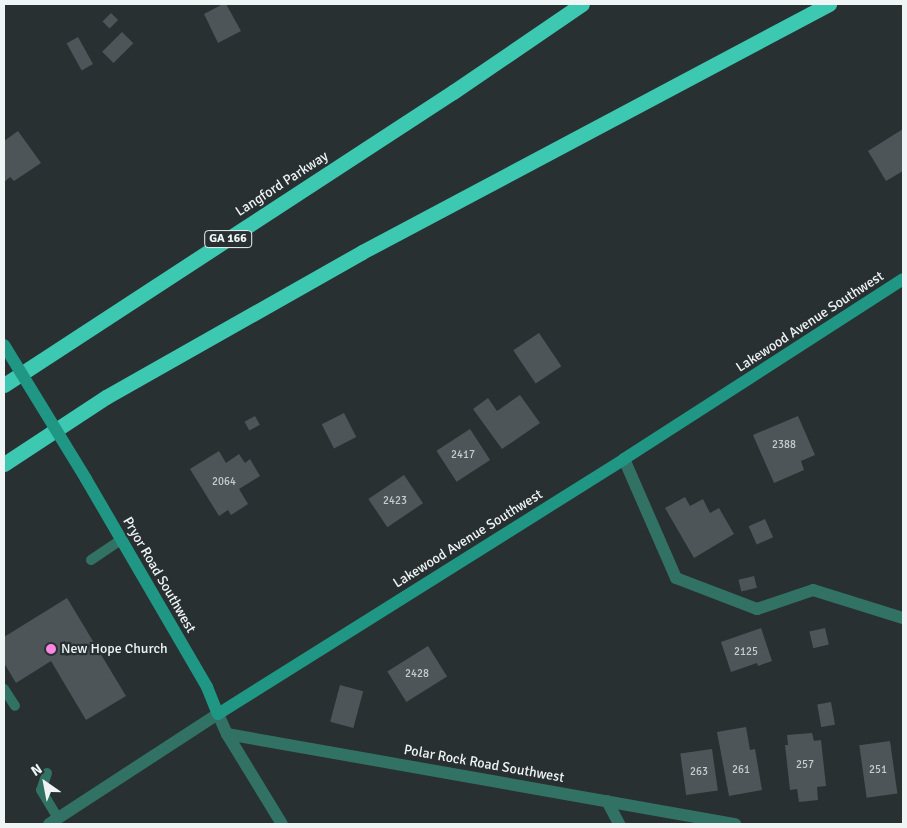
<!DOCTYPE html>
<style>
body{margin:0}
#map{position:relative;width:907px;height:828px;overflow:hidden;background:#283031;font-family:Signika,sans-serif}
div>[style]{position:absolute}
.building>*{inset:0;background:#4e5559;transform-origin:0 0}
.lane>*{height:10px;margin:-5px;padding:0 5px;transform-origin:5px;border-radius:5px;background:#327265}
.street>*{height:12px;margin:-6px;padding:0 6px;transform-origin:6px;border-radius:6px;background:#327265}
.secondary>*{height:12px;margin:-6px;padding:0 6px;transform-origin:6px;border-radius:6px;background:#209784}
.highway>*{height:15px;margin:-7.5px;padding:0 7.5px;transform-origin:7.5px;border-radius:7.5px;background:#3dc8b1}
.secondary-bridge>*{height:12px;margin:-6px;padding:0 6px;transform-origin:6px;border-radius:6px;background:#209784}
.dots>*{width:14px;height:14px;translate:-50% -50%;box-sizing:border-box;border:2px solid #283031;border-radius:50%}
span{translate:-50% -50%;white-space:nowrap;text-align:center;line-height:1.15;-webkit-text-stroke:4.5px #283031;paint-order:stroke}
.number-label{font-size:11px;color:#c7ccce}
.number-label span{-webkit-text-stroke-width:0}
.shield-label span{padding:1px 4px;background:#283031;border:1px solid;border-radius:4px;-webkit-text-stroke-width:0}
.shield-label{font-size:12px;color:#eff4f5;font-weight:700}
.street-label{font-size:14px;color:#eff4f5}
.poi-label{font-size:14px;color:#eff4f5}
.left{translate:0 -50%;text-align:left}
.frame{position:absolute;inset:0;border:5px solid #eff4f5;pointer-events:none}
.north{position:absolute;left:20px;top:758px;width:50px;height:50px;-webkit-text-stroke:4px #283031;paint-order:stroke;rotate:327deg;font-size:14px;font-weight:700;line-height:20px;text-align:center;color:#eff4f5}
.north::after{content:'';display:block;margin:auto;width:18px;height:22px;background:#eff4f5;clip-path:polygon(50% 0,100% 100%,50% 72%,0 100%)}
</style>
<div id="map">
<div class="building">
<div style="clip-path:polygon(223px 4px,226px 4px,241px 31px,218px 43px,204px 14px)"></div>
<div style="left:111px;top:13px;width:10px;height:12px;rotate:45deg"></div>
<div style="left:122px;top:32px;width:16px;height:28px;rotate:45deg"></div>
<div style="left:78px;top:37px;width:31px;height:13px;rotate:61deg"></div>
<div style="clip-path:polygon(903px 129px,903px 171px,886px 181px,868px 151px)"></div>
<div style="clip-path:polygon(18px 131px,41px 163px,14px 181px,10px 177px,4px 182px,4px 141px)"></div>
<div style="left:539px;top:333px;width:40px;height:31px;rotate:56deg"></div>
<div style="clip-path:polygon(520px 395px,540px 423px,502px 449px,473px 409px,488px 398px,497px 411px)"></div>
<div style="left:344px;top:413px;width:27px;height:25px;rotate:63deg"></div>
<div style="left:255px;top:416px;width:10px;height:12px;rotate:61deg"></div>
<div style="clip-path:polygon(798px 416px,815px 455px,801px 461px,804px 470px,774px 483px,753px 435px)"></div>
<div style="left:470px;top:429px;width:37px;height:40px;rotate:57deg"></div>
<div style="clip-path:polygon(219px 451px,226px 463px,239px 454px,245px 463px,250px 459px,260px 476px,239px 489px,248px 504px,231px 515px,228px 510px,219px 516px,190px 469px)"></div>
<div style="left:404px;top:475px;width:34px;height:43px;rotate:56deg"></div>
<div style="clip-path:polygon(685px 497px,690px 506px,703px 499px,710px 513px,719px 508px,734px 534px,694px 558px,665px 508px)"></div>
<div style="left:765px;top:519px;width:20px;height:18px;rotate:66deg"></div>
<div style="left:754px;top:576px;width:12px;height:16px;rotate:76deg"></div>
<div style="clip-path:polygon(67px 598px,126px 696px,86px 720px,51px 661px,16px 683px,4px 663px,4px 637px)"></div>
<div style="clip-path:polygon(761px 628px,772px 661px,758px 666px,757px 663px,731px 672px,721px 642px)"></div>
<div style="left:825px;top:628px;width:17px;height:16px;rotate:77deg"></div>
<div style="left:428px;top:646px;width:36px;height:48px;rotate:58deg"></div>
<div style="left:340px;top:685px;width:24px;height:38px;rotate:15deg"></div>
<div style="left:831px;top:702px;width:23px;height:14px;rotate:80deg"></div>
<div style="clip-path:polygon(746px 727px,750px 750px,755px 749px,762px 790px,729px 796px,717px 732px)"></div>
<div style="clip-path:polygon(812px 733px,814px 741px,821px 740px,826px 786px,817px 787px,818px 800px,799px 802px,797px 789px,790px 790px,785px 745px,788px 745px,787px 735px)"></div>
<div style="left:890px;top:741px;width:53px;height:31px;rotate:82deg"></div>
<div style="left:712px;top:749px;width:42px;height:32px;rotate:82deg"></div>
</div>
<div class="lane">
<div style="left:91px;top:560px;width:36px;rotate:-34deg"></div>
<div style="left:4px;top:689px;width:20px;rotate:57deg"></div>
<div style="left:47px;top:773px;width:18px;rotate:109deg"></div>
<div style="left:41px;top:790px;width:33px;rotate:59deg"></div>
</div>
<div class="street">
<div style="left:624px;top:459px;width:130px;rotate:66.4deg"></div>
<div style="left:676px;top:578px;width:87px;rotate:20.9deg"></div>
<div style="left:757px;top:609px;width:59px;rotate:-18.7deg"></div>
<div style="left:813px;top:590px;width:94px;rotate:17.3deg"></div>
<div style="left:227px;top:734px;width:516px;rotate:10.05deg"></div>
<div style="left:607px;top:801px;width:26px;rotate:62deg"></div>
<div style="left:49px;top:824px;width:202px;rotate:-33.1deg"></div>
<div style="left:218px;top:714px;width:22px;rotate:66deg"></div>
<div style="left:227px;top:734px;width:105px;rotate:58.6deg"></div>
</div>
<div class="secondary">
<div style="left:86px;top:479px;width:241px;rotate:59.8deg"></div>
<div style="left:207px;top:687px;width:29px;rotate:68deg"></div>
<div style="left:218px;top:714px;width:479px;rotate:-32.1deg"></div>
<div style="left:624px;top:459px;width:332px;rotate:-32.8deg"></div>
</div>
<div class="highway">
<div style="left:4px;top:385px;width:536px;rotate:-33.13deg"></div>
<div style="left:453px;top:92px;width:156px;rotate:-34.3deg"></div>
<div style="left:4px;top:464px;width:122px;rotate:-33.3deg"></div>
<div style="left:106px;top:397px;width:294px;rotate:-29.5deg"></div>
<div style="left:362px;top:252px;width:529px;rotate:-27.97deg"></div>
</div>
<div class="secondary-bridge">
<div style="left:4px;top:345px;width:157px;rotate:58.5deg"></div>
</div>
<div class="dots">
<div style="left:51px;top:649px;background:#fd86e3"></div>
</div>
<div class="number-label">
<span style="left:784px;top:445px">2388</span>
<span style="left:463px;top:455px">2417</span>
<span style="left:224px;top:482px">2064</span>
<span style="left:395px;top:501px">2423</span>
<span style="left:746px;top:652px">2125</span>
<span style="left:417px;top:674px">2428</span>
<span style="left:805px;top:765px">257</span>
<span style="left:741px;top:770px">261</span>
<span style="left:878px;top:770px">251</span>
<span style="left:699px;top:772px">263</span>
</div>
<div class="shield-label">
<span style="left:228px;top:239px">GA 166</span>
</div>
<div class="street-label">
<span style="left:282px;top:184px;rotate:-33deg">Langford Parkway</span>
<span style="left:810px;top:322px;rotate:-33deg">Lakewood Avenue Southwest</span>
<span style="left:468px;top:539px;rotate:-32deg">Lakewood Avenue Southwest</span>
<span style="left:159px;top:575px;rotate:60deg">Pryor Road Southwest</span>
<span style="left:484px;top:764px;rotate:10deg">Polar Rock Road Southwest</span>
</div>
<div class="poi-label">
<span class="left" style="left:61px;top:649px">New Hope Church</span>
</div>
<div class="frame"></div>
<div class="north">N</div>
</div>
